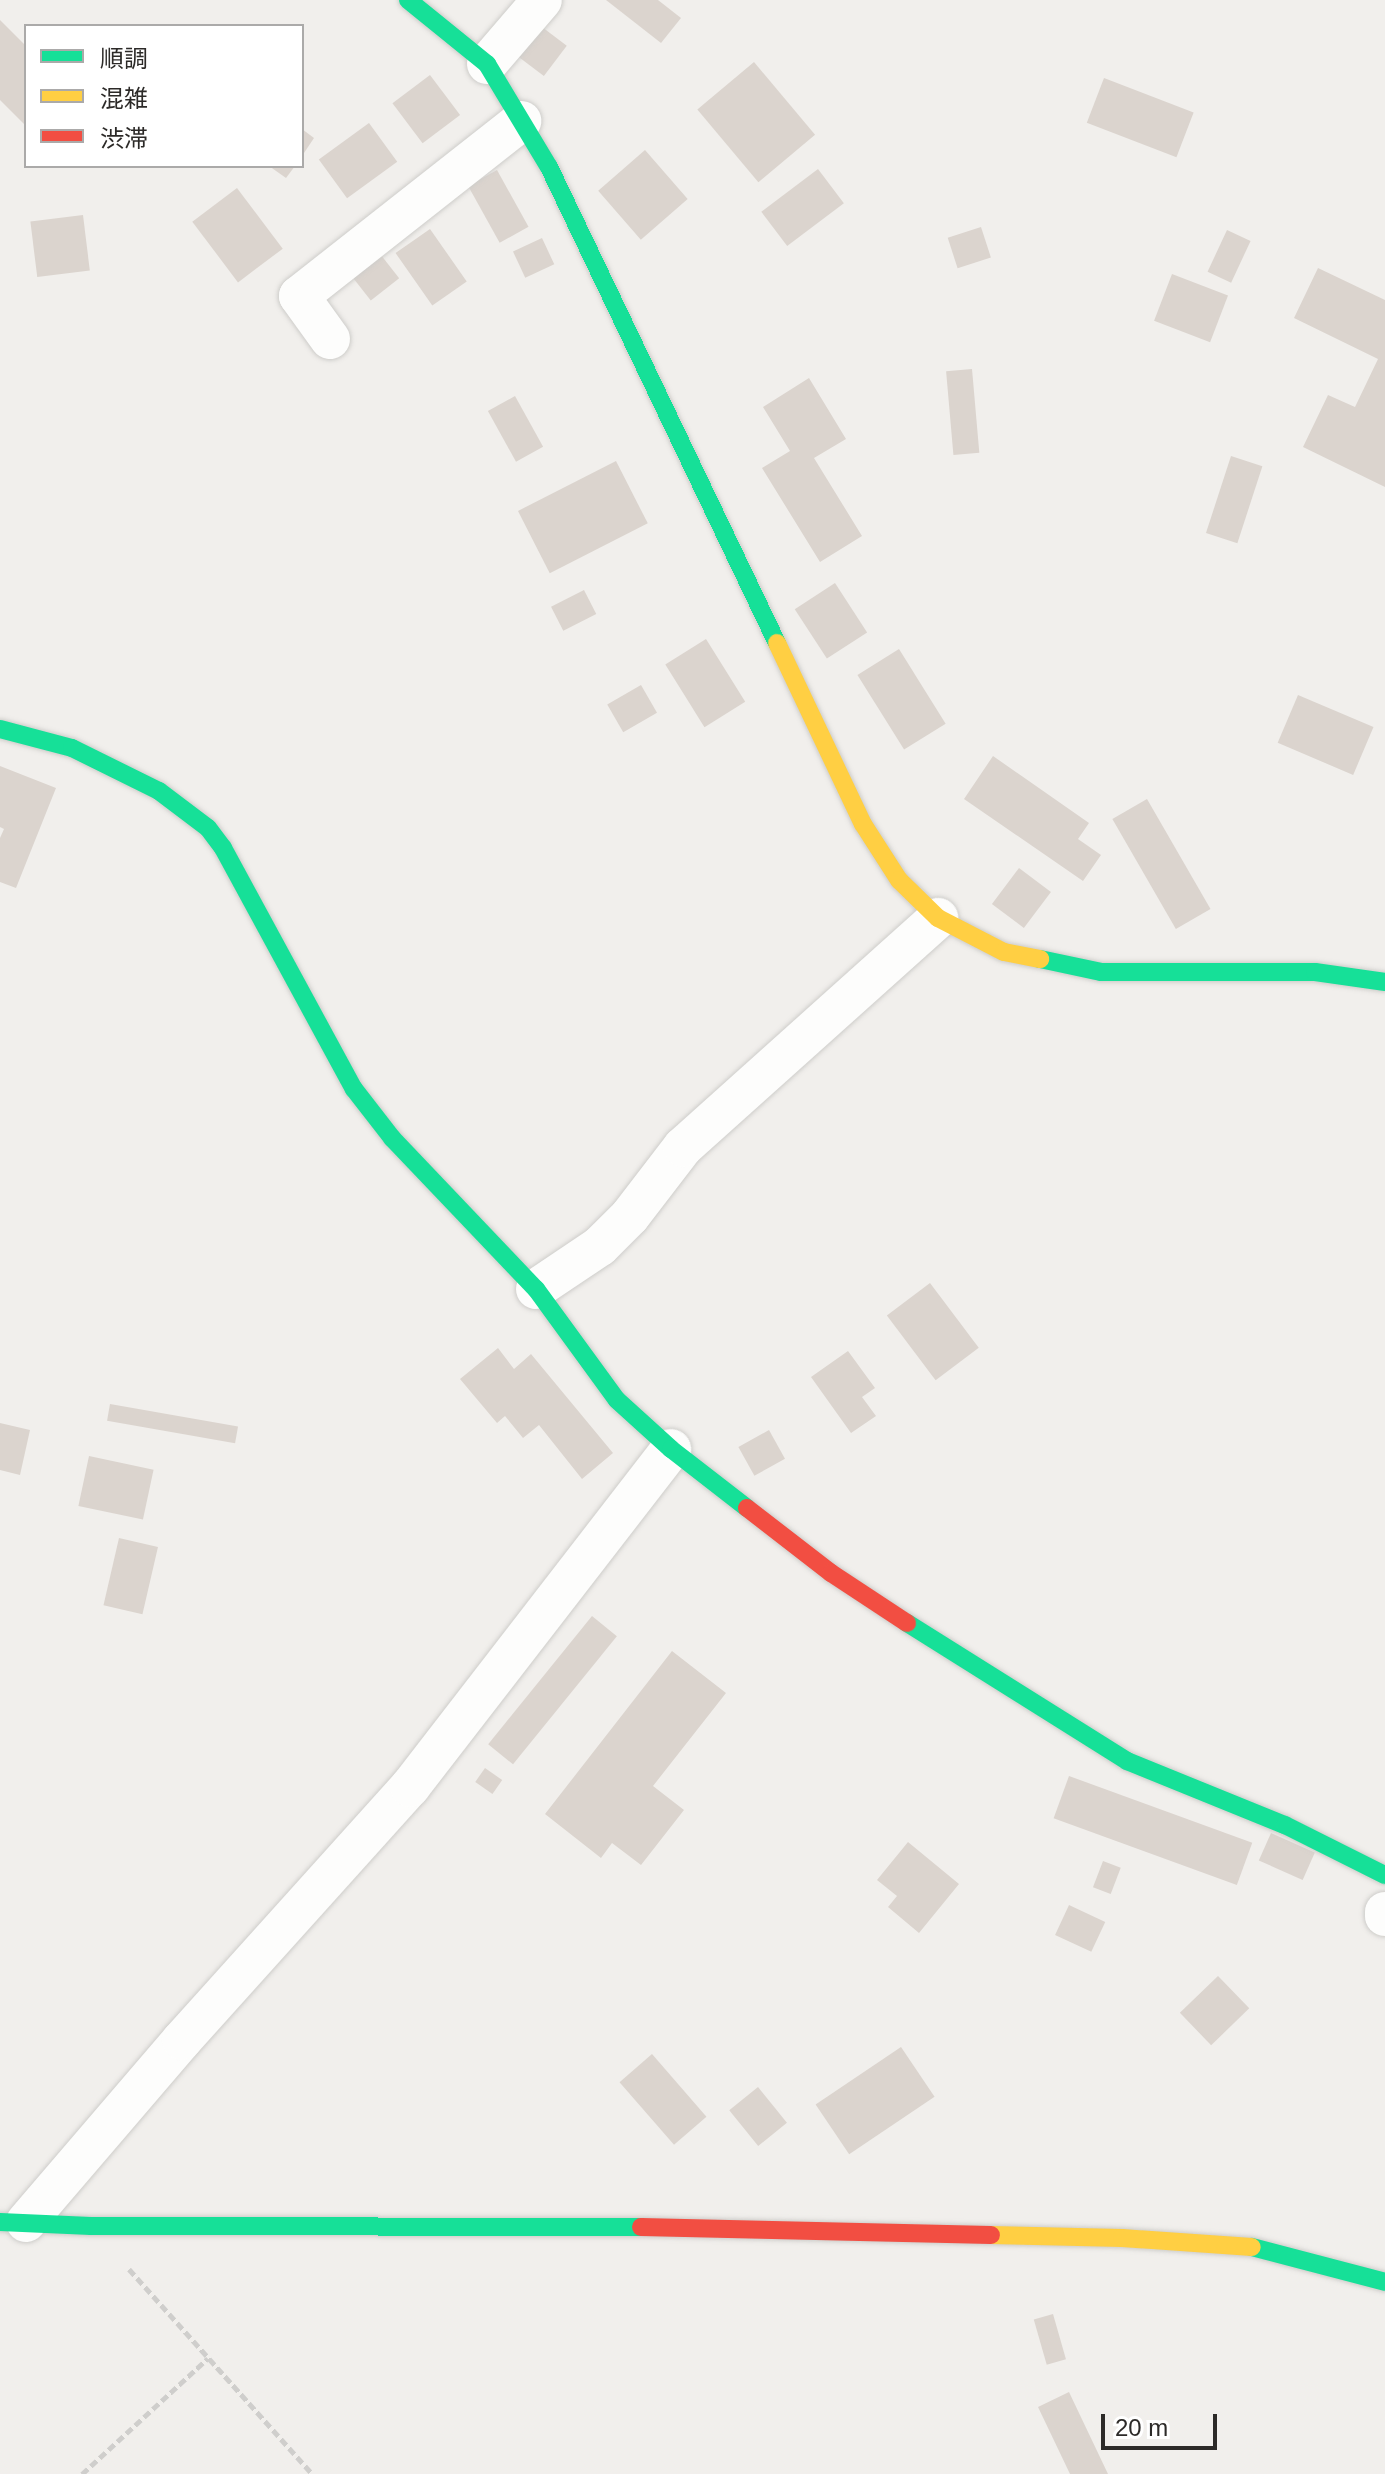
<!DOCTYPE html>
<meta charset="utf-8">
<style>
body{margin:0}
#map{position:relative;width:1385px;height:2474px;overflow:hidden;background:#f1efec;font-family:Helvetica,"Noto Sans JP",sans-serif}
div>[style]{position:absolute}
.building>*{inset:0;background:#dbd4ce;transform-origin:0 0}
.path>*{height:5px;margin-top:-2.5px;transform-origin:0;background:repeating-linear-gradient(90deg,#cfcecc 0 8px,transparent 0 12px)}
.roads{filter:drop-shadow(0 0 2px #cecdca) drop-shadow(0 0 2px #cecdca)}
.street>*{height:40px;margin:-20px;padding:0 20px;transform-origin:20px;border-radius:20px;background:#fdfdfc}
.fast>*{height:18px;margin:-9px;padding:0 9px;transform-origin:9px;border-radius:9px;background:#16e098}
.slow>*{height:18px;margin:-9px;padding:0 9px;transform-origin:9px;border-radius:9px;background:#ffcf43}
.jam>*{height:18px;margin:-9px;padding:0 9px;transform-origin:9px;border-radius:9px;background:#f24e42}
span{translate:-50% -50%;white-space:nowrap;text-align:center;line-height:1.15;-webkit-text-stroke:6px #fff;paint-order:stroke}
.legend{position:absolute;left:24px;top:24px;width:280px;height:144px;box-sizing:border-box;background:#fff;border:2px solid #abaaa9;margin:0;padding:10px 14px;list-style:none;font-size:24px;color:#2c2a28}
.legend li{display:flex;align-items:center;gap:16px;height:40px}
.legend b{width:40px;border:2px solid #abaaa9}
.scale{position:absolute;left:1101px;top:2414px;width:116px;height:36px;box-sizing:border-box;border:4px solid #2c2a28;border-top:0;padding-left:10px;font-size:24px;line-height:28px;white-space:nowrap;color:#2c2a28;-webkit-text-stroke:6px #fff;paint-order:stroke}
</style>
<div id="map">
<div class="building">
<div style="clip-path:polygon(606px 0,658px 0,681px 18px,661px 43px)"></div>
<div style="clip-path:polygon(0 20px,26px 46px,26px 126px,0 100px)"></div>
<div style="left:538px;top:24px;width:36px;height:38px;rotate:37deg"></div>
<div style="left:754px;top:62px;width:95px;height:74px;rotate:50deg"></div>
<div style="left:430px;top:75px;width:50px;height:47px;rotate:53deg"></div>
<div style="left:1104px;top:78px;width:96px;height:48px;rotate:21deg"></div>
<div style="left:369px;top:123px;width:48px;height:62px;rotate:54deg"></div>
<div style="clip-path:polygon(302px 129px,314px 138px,302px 156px)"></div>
<div style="left:645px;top:150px;width:65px;height:62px;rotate:49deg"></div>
<div style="clip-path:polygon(269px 166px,295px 166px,286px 178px)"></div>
<div style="left:818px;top:169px;width:43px;height:71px;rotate:53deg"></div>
<div style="left:497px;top:170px;width:65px;height:33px;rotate:61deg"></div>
<div style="left:237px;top:188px;width:76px;height:56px;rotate:53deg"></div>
<div style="left:83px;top:215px;width:56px;height:53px;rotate:83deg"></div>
<div style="left:981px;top:227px;width:32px;height:35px;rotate:72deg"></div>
<div style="left:430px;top:229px;width:64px;height:42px;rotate:55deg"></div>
<div style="left:1227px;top:230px;width:26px;height:46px;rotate:25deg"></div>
<div style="left:542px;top:238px;width:29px;height:32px;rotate:65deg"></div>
<div style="left:377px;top:250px;width:36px;height:36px;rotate:52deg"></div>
<div style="clip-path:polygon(1318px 268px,1385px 300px,1385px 487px,1303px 447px,1328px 395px,1355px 407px,1378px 359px,1294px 318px)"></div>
<div style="left:1172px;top:274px;width:60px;height:50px;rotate:21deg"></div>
<div style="left:972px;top:369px;width:84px;height:26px;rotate:85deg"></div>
<div style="clip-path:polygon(809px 378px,846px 439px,814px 458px,862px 536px,820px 562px,762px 468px,790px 451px,763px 407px)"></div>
<div style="left:515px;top:396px;width:58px;height:31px;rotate:61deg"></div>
<div style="left:1231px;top:456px;width:33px;height:81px;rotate:18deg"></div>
<div style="left:616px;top:461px;width:70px;height:110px;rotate:63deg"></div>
<div style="left:835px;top:583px;width:59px;height:48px;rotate:57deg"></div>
<div style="left:584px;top:590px;width:27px;height:37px;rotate:63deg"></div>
<div style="left:706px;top:639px;width:74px;height:48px;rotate:58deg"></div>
<div style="left:899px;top:649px;width:88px;height:49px;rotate:58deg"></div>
<div style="left:641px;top:685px;width:32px;height:39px;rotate:60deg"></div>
<div style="left:1298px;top:695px;width:82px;height:52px;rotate:23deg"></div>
<div style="clip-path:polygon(993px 756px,1089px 823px,1078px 839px,1101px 855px,1083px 881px,964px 799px)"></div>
<div style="clip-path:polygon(0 766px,56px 788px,16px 888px,0 882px,0 838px,4px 829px,0 827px)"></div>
<div style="left:1147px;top:799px;width:127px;height:40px;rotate:60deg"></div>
<div style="left:1019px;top:868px;width:40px;height:45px;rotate:37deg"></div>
<div style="left:930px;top:1283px;width:81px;height:54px;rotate:53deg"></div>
<div style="clip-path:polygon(498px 1348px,514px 1369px,531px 1354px,613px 1453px,582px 1479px,539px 1425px,523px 1438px,505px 1416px,497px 1423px,460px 1379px)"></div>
<div style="clip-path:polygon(848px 1351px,875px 1388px,862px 1397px,876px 1416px,851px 1433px,811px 1377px)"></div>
<div style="left:110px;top:1404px;width:130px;height:17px;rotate:10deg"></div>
<div style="clip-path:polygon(0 1423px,30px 1430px,20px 1475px,0 1470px)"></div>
<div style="left:769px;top:1430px;width:33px;height:35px;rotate:61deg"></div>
<div style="left:89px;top:1456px;width:66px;height:51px;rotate:12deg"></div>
<div style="left:119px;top:1538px;width:40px;height:69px;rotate:13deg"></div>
<div style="left:592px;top:1616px;width:32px;height:165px;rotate:39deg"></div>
<div style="clip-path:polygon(672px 1651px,726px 1693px,653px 1786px,684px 1810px,641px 1865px,612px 1843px,601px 1858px,545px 1814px)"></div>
<div style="left:485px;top:1768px;width:21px;height:17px;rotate:35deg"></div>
<div style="left:1069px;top:1776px;width:195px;height:45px;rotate:20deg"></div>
<div style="left:1271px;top:1833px;width:48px;height:30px;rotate:24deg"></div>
<div style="clip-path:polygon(908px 1842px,959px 1884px,919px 1933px,888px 1907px,897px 1896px,877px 1880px)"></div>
<div style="left:1103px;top:1861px;width:19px;height:28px;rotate:21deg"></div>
<div style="left:1069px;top:1905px;width:40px;height:33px;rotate:25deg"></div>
<div style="left:1218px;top:1976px;width:45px;height:53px;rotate:46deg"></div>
<div style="left:901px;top:2047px;width:60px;height:103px;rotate:56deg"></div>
<div style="left:652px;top:2054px;width:83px;height:43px;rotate:49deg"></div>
<div style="left:758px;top:2087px;width:46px;height:37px;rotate:51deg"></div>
<div style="left:1053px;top:2314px;width:47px;height:20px;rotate:74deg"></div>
<div style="clip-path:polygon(1069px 2392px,1108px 2474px,1070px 2474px,1038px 2407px)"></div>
</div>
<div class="path">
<div style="left:129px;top:2269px;width:275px;rotate:48.2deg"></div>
<div style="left:82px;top:2474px;width:171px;rotate:-42.6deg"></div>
</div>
<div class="roads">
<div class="street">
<div style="left:487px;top:64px;width:84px;rotate:-49.3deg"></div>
<div style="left:330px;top:339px;width:53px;rotate:-125.8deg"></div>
<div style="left:299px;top:296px;width:283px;rotate:-38.2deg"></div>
<div style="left:536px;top:1289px;width:77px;rotate:-33.9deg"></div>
<div style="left:600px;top:1246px;width:42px;rotate:-45deg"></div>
<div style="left:630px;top:1216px;width:87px;rotate:-52.5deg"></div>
<div style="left:683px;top:1147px;width:343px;rotate:-41.9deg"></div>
<div style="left:1385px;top:1912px;width:4px;rotate:90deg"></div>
<div style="left:26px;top:2222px;width:240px;rotate:-49.4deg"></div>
<div style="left:182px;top:2040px;width:341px;rotate:-48deg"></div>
<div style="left:410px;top:1787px;width:427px;rotate:-52.3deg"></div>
</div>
<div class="fast">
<div style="left:408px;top:0;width:102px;rotate:39deg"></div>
<div style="left:487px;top:64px;width:120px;rotate:59deg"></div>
<div style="left:549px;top:167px;width:528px;rotate:64.41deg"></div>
<div style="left:0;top:729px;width:74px;rotate:14.8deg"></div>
<div style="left:72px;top:748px;width:97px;rotate:26.3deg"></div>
<div style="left:159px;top:791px;width:61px;rotate:37.1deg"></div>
<div style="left:208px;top:828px;width:25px;rotate:53deg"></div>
<div style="left:223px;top:848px;width:274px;rotate:61.5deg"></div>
<div style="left:354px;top:1089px;width:62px;rotate:52.2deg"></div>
<div style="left:392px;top:1138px;width:209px;rotate:46.4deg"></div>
<div style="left:536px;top:1289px;width:137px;rotate:53.9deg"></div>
<div style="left:617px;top:1400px;width:73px;rotate:42.2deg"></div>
<div style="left:671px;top:1449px;width:96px;rotate:37.8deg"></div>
<div style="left:1040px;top:959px;width:62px;rotate:12deg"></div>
<div style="left:1101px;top:972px;width:214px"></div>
<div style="left:1315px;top:972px;width:71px;rotate:8.1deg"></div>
<div style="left:907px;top:1623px;width:260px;rotate:32.1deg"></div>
<div style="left:1127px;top:1761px;width:170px;rotate:22.1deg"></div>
<div style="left:1285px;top:1825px;width:112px;rotate:26.6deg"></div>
<div style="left:0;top:2222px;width:91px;rotate:2.5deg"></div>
<div style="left:91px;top:2226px;width:550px;rotate:0.1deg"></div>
<div style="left:1252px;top:2247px;width:138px;rotate:14.7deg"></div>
</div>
<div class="slow">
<div style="left:777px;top:643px;width:200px;rotate:64.6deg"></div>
<div style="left:863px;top:824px;width:67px;rotate:57.3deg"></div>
<div style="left:899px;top:880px;width:54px;rotate:44.3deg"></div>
<div style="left:938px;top:918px;width:74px;rotate:27.3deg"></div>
<div style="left:1004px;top:952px;width:37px;rotate:11deg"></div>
<div style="left:991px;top:2235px;width:131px;rotate:1.3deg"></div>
<div style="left:1122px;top:2238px;width:130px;rotate:4deg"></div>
</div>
<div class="jam">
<div style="left:747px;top:1508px;width:106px;rotate:37.7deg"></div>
<div style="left:831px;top:1573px;width:91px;rotate:33.3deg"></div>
<div style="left:641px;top:2227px;width:350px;rotate:1.3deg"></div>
</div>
</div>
<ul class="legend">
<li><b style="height:10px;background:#16e098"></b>順調</li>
<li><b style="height:10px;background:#ffcf43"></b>混雑</li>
<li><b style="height:10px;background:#f24e42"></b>渋滞</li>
</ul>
<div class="scale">20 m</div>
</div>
